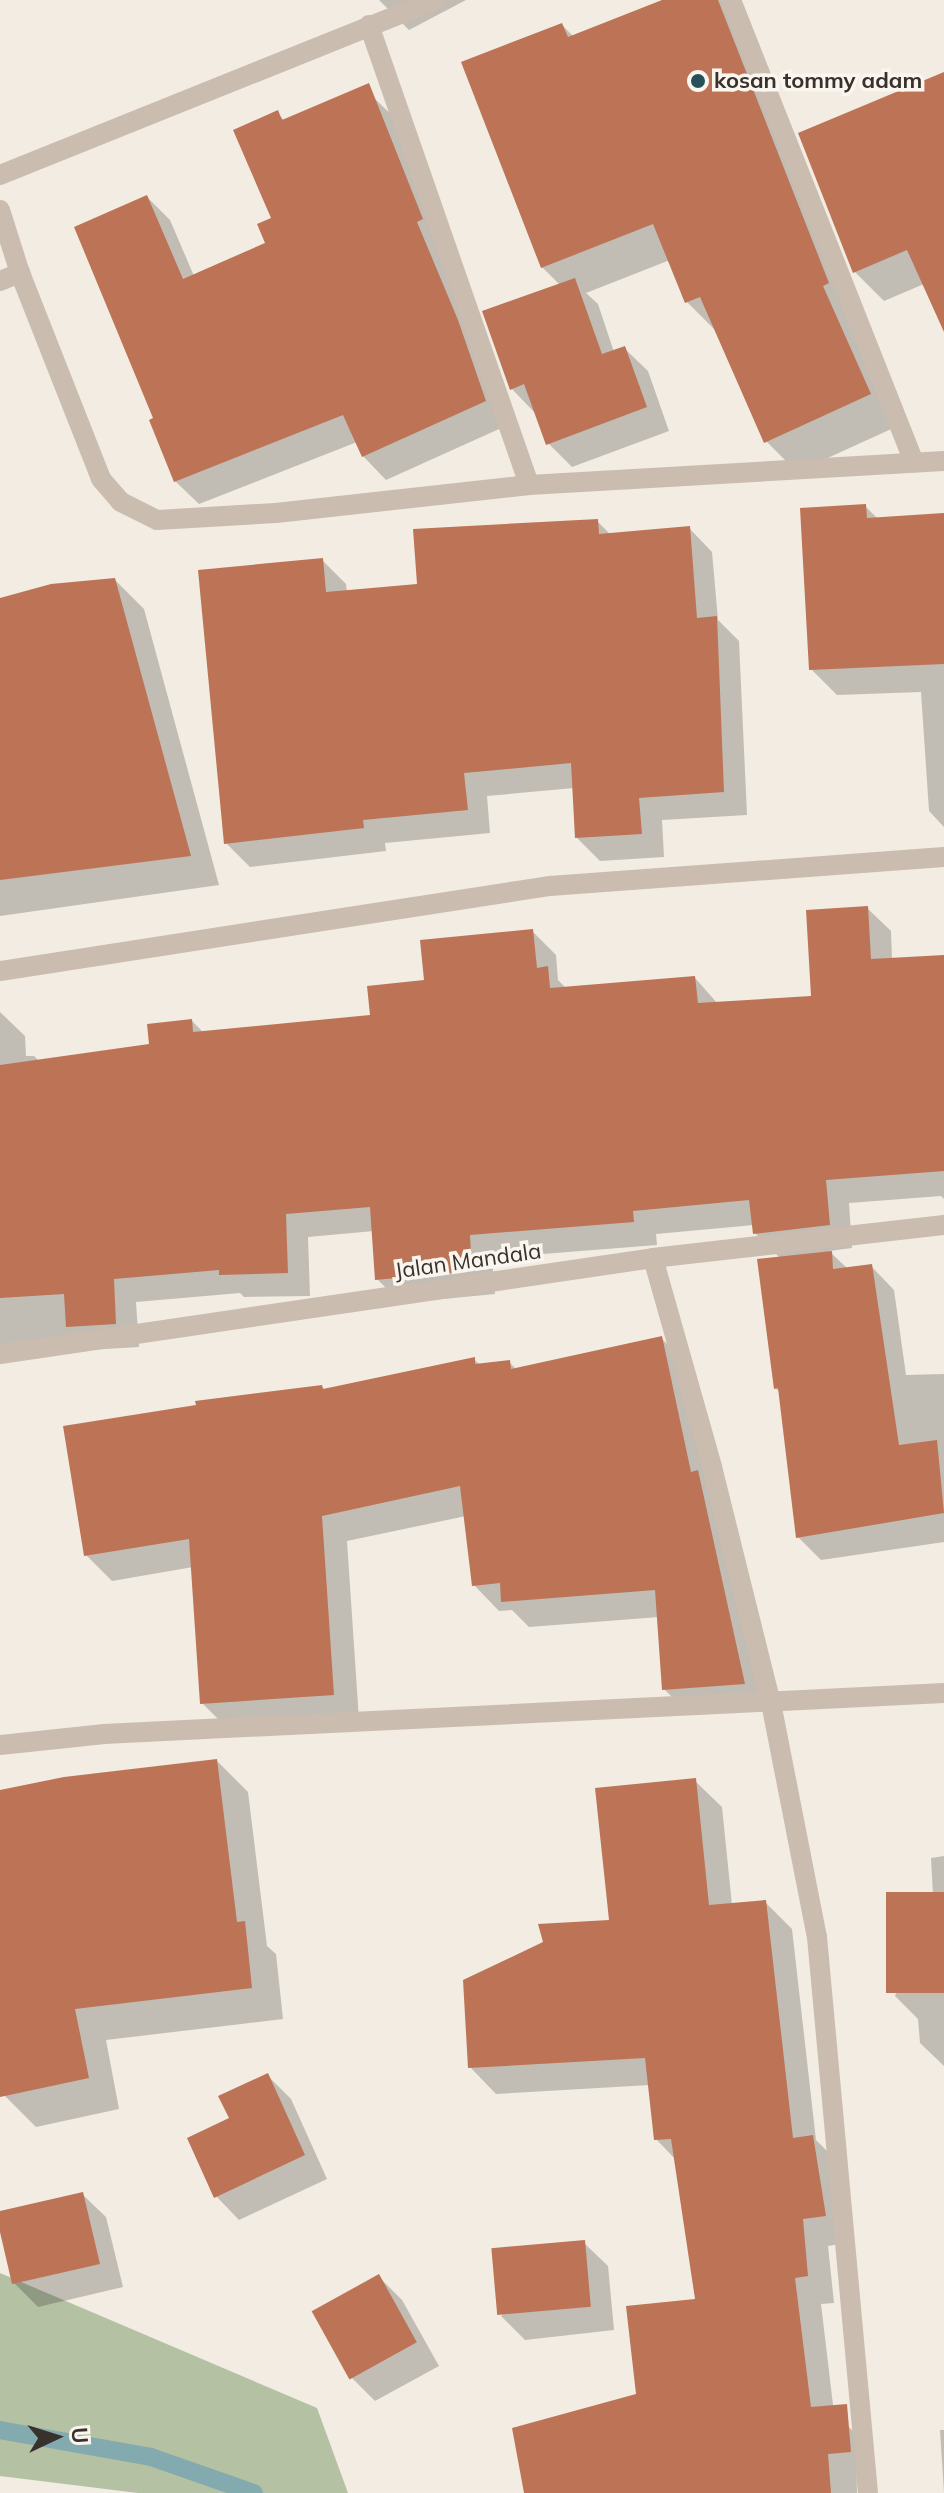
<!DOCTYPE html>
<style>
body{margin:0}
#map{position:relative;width:944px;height:2493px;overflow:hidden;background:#f2ece2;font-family:Mulish,sans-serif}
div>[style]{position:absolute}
.green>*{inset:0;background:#b5c1a3}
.shadow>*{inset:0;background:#0003}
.stream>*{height:18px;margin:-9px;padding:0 9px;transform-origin:9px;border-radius:9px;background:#83aaae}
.building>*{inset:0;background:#bd7355;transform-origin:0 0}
.street>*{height:20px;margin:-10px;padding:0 10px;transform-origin:10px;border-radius:10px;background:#cabcae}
.dots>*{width:22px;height:22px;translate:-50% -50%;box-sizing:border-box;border:4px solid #faf5ef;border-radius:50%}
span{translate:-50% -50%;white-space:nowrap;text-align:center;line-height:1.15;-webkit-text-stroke:7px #faf5ef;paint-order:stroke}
.poi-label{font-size:22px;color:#39312c;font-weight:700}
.left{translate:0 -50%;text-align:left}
.street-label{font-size:22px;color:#39312c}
.north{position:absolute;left:16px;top:2397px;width:80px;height:80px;-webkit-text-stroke:6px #faf5ef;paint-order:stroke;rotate:86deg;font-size:22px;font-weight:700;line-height:32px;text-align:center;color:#39312c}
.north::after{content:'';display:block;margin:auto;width:28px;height:36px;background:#39312c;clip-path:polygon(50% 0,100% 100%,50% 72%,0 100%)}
</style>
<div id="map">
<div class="green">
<div style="clip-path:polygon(0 2273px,317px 2408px,348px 2493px,138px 2493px,0 2476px)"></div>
</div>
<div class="shadow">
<div style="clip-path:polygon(379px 0,466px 0,409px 30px)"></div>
<div style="clip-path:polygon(667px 0,732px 0,900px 425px,797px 472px,766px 441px,718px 333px,687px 302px,670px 260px,586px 293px,598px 304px,614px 352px,624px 348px,648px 371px,669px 431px,572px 467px,548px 443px,535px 413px,512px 389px,485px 312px,561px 286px,542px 267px,562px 25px,574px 37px)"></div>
<div style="clip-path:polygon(944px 74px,944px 328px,924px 284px,884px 301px,855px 272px)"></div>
<div style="clip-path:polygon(374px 98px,398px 121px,508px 425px,386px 480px,363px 456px,357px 442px,199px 504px,175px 481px,156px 419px,147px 197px,170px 220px,194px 276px,268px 244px,273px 219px,277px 113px,285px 121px)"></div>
<div style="clip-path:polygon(865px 506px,879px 520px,944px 515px,944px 827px,929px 811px,921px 692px,837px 695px,811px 669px)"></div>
<div style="clip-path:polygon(597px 521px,611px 535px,689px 528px,712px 552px,718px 620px,739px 641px,747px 815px,662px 820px,664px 857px,600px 861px,577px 838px,574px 788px,487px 796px,490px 833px,385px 843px,386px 851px,250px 867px,226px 843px,322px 560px,346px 584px,347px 592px,419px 586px)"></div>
<div style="clip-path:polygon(115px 580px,144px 609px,219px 885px,0 916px,0 600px)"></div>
<div style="clip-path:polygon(867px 908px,891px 931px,892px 960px,944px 957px,944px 1199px,941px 1196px,849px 1203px,852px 1248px,829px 1251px,848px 1269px,871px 1266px,894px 1290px,906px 1375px,944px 1374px,944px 1542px,821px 1560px,798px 1537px,781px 1393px,775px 1388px,781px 1259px,755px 1233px,754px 1225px,656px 1234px,657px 1245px,492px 1258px,495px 1294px,401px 1303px,377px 1279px,374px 1231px,308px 1237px,310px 1296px,244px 1297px,240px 1293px,136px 1302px,139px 1347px,0 1355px,0 1012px,25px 1036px,26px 1056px,34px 1056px,40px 1062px,152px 1046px,192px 1021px,204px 1033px,372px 1016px,426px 981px,532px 931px,556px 955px,558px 980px,567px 989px,695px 978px,718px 1004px,813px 998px)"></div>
<div style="clip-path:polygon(661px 1338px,687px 1364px,770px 1710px,690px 1715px,664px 1689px,659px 1617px,529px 1627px,512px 1610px,499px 1611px,474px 1585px,466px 1516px,347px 1541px,359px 1720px,228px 1729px,202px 1703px,193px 1567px,112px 1581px,86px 1555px,322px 1387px,326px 1391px,474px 1359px,481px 1366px,509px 1362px,517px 1370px)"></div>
<div style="clip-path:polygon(217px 1761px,248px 1792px,267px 1946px,276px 1954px,283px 2019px,106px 2040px,119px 2109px,36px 2127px,4px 2095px,0 2076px,0 1792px)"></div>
<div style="clip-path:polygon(695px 1781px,722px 1807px,732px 1905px,765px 1902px,792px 1929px,816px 2140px,840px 2164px,852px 2242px,828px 2246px,834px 2303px,821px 2304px,834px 2413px,856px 2434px,857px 2493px,526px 2493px,514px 2429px,638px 2396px,698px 2300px,676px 2160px,656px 2139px,650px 2085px,496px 2094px,470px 2067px,611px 1922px)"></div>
<div style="clip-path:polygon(944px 1856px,944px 2066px,920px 2043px,918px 2019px,895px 1996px,933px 1895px,931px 1858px)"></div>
<div style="clip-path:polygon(267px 2075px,291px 2099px,327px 2179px,239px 2220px,216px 2196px,232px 2119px)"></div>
<div style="clip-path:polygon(82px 2194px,106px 2217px,123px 2287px,38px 2307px,14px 2283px,0 2213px)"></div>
<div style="clip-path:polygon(584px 2243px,608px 2266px,614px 2330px,525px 2340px,501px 2316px)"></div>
<div style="clip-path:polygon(378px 2276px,402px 2300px,439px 2366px,375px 2401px,352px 2378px)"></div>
<div style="clip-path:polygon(940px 2430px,944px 2430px,944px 2493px)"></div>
</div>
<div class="stream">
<div style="left:0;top:2430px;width:153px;rotate:10.1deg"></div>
<div style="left:151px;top:2457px;width:109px;rotate:19.3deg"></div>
</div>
<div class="building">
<div style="clip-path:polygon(662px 0,718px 0,829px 283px,823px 286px,871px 394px,764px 443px,700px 297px,685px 303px,653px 224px,541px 268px,461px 62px,562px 23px,568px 37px)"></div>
<div style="clip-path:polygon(944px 72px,944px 332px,907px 250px,853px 273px,798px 133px)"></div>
<div style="clip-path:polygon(369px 83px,423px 219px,417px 222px,458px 320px,486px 401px,362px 457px,343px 415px,174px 482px,149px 420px,153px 418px,74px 227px,147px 195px,183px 279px,265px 243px,257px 224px,271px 218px,233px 130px,278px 110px,282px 120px)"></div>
<div style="clip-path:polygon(575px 278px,602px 354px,625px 346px,647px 407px,546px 445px,524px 384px,510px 390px,482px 311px)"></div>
<div style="clip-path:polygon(866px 504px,867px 518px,944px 513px,944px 664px,809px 670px,800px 508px)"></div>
<div style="clip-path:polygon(598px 519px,599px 534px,690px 526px,697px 618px,717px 616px,724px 792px,639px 798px,642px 834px,575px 838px,571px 763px,464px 773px,468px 810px,363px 820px,364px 828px,224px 844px,198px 570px,323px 558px,326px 592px,417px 584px,413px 529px)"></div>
<div style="clip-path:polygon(115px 578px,191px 856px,0 880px,0 598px,51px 584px)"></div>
<div style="clip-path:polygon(868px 906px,871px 959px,944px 955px,944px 1171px,826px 1180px,830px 1225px,753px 1234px,749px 1200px,633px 1211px,634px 1222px,470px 1235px,472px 1271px,375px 1280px,370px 1207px,286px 1214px,288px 1273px,219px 1275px,219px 1270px,114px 1279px,116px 1324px,66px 1327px,64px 1294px,0 1298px,0 1065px,149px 1044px,147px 1024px,192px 1019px,193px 1032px,370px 1015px,367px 986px,424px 980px,420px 940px,533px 929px,537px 968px,548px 966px,550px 988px,695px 976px,698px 1003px,811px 996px,806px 910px)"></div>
<div style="clip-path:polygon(832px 1251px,833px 1269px,872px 1264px,899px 1445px,937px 1440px,944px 1513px,796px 1538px,778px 1388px,774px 1389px,757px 1259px)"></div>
<div style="clip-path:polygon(662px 1336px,691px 1472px,698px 1470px,745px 1684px,662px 1690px,655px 1590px,501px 1602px,500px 1583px,472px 1586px,460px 1486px,322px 1516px,334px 1695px,200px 1704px,189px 1539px,84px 1556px,63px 1426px,196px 1405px,195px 1401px,322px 1385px,323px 1389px,475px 1357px,475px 1364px,510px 1360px,511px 1369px)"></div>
<div style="clip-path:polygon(217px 1759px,237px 1922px,245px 1921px,252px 1988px,75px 2009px,89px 2078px,0 2097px,0 1790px,64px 1777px)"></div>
<div style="clip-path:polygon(696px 1778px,709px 1905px,766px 1900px,793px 2138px,813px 2135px,826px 2216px,803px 2219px,808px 2276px,795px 2278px,811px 2407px,847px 2404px,851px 2452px,828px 2454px,831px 2493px,524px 2493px,512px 2428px,636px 2394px,626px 2306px,695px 2299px,671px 2139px,654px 2140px,645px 2058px,468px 2068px,463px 1980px,543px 1942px,538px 1924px,609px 1920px,595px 1788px)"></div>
<div style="left:944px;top:1892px;width:101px;height:58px;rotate:90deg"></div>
<div style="clip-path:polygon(268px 2073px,305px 2155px,214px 2198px,187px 2138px,229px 2118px,218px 2096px)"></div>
<div style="clip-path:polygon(83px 2192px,100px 2264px,12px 2284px,0 2232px,0 2211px)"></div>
<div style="left:585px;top:2240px;width:67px;height:94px;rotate:85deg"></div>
<div style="left:379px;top:2274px;width:78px;height:77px;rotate:61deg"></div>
</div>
<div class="street">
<div style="left:731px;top:0;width:497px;rotate:68.4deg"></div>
<div style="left:369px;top:25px;width:487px;rotate:70.8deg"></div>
<div style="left:0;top:175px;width:469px;rotate:-21.9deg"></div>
<div style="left:0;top:210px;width:66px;rotate:72.4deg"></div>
<div style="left:20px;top:273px;width:221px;rotate:68.5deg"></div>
<div style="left:101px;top:479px;width:30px;rotate:49deg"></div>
<div style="left:121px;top:502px;width:40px;rotate:26.6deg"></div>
<div style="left:157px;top:520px;width:119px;rotate:-3.4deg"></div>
<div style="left:276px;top:513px;width:255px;rotate:-6.3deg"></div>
<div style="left:529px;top:485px;width:416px;rotate:-3.3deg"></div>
<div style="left:0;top:281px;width:22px;rotate:-22deg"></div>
<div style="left:0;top:971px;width:557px;rotate:-8.79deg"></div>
<div style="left:550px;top:886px;width:395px;rotate:-4.2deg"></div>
<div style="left:653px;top:1258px;width:217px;rotate:74.2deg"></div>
<div style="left:712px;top:1467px;width:243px;rotate:76deg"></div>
<div style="left:771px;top:1703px;width:238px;rotate:78.9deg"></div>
<div style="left:817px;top:1937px;width:558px;rotate:84.76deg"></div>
<div style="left:0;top:1354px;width:660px;rotate:-8.36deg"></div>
<div style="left:653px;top:1258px;width:293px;rotate:-6.5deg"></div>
<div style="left:0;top:1745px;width:105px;rotate:-6deg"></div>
<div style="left:104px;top:1734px;width:841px;rotate:-2.79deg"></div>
</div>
<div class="dots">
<div style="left:698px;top:81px;background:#245258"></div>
</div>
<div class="poi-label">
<span class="left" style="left:714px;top:81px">kosan tommy adam</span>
</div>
<div class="street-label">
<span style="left:468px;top:1261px;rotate:-8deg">Jalan Mandala</span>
</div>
<div class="north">U</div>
</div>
